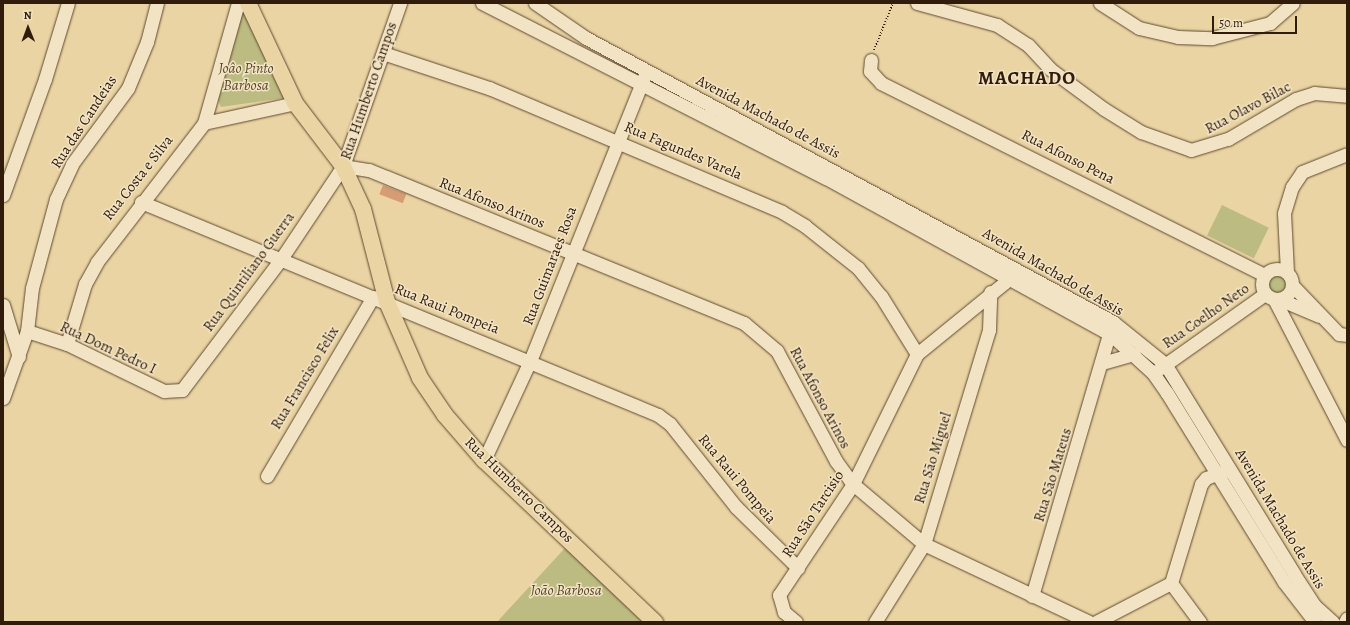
<!DOCTYPE html>
<meta charset="utf-8">
<style>
body{margin:0}
#map{position:relative;width:1350px;height:625px;overflow:hidden;background:#ead4a3;font-family:Alegreya,serif}
div>[style]{position:absolute}
.green>*{inset:0;background:#bcbb81;transform-origin:0 0}
.round{border-radius:50%}
.building>*{inset:0;background:#d69d75;transform-origin:0 0}
.path>*{height:2px;margin-top:-1px;transform-origin:0;background:repeating-linear-gradient(90deg,#311b0b 0 1px,transparent 0 3px)}
.roads{filter:drop-shadow(0 0 1px #5f4931) drop-shadow(0 0 1px #5f4931)}
.minor>*{height:13px;margin:-6.5px;padding:0 6.5px;transform-origin:6.5px;border-radius:6.5px;background:#f1e3c3}
.minor>.ring{margin:-6.5px;padding:0;box-sizing:content-box;background:none;border:13px solid #f1e3c3;border-radius:50%}
.major>*{height:16px;margin:-8px;padding:0 8px;transform-origin:8px;border-radius:8px;background:#ead4a3}
span{translate:-50% -50%;white-space:nowrap;text-align:center;line-height:1.15;-webkit-text-stroke:3px #f1e3c3;paint-order:stroke}
.park-label{font-size:15px;color:#5b4b2e;font-style:italic}
.street-label{font-size:15px;color:#311b0b}
.district-label{font-size:19px;color:#311b0b;font-weight:700;letter-spacing:1px}
.frame{position:absolute;inset:0;border:4px solid #311b0b;pointer-events:none}
.north{position:absolute;left:8px;top:8px;width:40px;height:40px;-webkit-text-stroke:3px #f1e3c3;paint-order:stroke;rotate:359deg;font-size:11px;font-weight:700;line-height:16px;text-align:center;color:#311b0b}
.north::after{content:'';display:block;margin:auto;width:14px;height:18px;background:#311b0b;clip-path:polygon(50% 0,100% 100%,50% 72%,0 100%)}
.scale{position:absolute;left:1212px;top:16px;width:85px;height:18px;box-sizing:border-box;border:2px solid #311b0b;border-top:0;padding-left:5px;font-size:12px;line-height:14px;white-space:nowrap;color:#311b0b;-webkit-text-stroke:3px #f1e3c3;paint-order:stroke}
</style>
<div id="map">
<div class="green">
<div style="clip-path:polygon(243px 3px,284px 98px,221px 107px,216px 96px)"></div>
<div style="left:1222px;top:205px;width:52px;height:34px;rotate:26deg"></div>
<div class="round" style="left:1265px;top:272px;width:24px;height:24px"></div>
<div style="clip-path:polygon(565px 548px,646px 622px,497px 622px)"></div>
</div>
<div class="building">
<div style="left:383px;top:185px;width:25px;height:10px;rotate:21deg"></div>
</div>
<div class="path">
<div style="left:874px;top:50px;width:51px;rotate:-68deg"></div>
</div>
<div class="roads">
<div class="minor">
<div style="left:482px;top:3px;width:386px;rotate:27deg"></div>
<div style="left:826px;top:178px;width:324px;rotate:28.8deg"></div>
<div style="left:1110px;top:334px;width:58px;rotate:42.2deg"></div>
<div style="left:1153px;top:373px;width:24px;rotate:55deg"></div>
<div style="left:1167px;top:393px;width:222px;rotate:58.2deg"></div>
<div style="left:1284px;top:582px;width:51px;rotate:52.2deg"></div>
<div style="left:535px;top:3px;width:62px;rotate:34.5deg"></div>
<div style="left:586px;top:38px;width:599px;rotate:28.32deg"></div>
<div style="left:1113px;top:322px;width:67px;rotate:38.9deg"></div>
<div style="left:1165px;top:364px;width:246px;rotate:58.4deg"></div>
<div style="left:1294px;top:574px;width:37px;rotate:57deg"></div>
<div style="left:1314px;top:605px;width:25px;rotate:42deg"></div>
<div style="left:917px;top:3px;width:83px;rotate:15.4deg"></div>
<div style="left:997px;top:25px;width:37px;rotate:33deg"></div>
<div style="left:1028px;top:45px;width:33px;rotate:47deg"></div>
<div style="left:1050px;top:69px;width:67px;rotate:36.5deg"></div>
<div style="left:1104px;top:109px;width:44px;rotate:31.9deg"></div>
<div style="left:1141px;top:132px;width:53px;rotate:19.8deg"></div>
<div style="left:1191px;top:150px;width:39px;rotate:-17deg"></div>
<div style="left:1228px;top:139px;width:79px;rotate:-30.5deg"></div>
<div style="left:1296px;top:99px;width:19px;rotate:-18deg"></div>
<div style="left:1314px;top:93px;width:33px;rotate:5deg"></div>
<div style="left:1100px;top:3px;width:46px;rotate:32.7deg"></div>
<div style="left:1139px;top:28px;width:40px;rotate:13deg"></div>
<div style="left:1178px;top:37px;width:34px;rotate:2deg"></div>
<div style="left:1212px;top:38px;width:60px;rotate:-14.5deg"></div>
<div style="left:1270px;top:23px;width:30px;rotate:-41deg"></div>
<div style="left:383px;top:53px;width:112px;rotate:18.3deg"></div>
<div style="left:489px;top:88px;width:318px;rotate:22.9deg"></div>
<div style="left:782px;top:212px;width:27px;rotate:31deg"></div>
<div style="left:805px;top:226px;width:68px;rotate:38.4deg"></div>
<div style="left:858px;top:268px;width:36px;rotate:51deg"></div>
<div style="left:881px;top:296px;width:68px;rotate:58.2deg"></div>
<div style="left:871px;top:60px;width:11px;rotate:95deg"></div>
<div style="left:870px;top:71px;width:16px;rotate:47deg"></div>
<div style="left:881px;top:83px;width:428px;rotate:26.6deg"></div>
<div style="left:204px;top:123px;width:125px;rotate:-74.2deg"></div>
<div style="left:343px;top:166px;width:26px;rotate:9deg"></div>
<div style="left:369px;top:170px;width:405px;rotate:22.2deg"></div>
<div style="left:744px;top:323px;width:43px;rotate:40.3deg"></div>
<div style="left:777px;top:351px;width:125px;rotate:61.8deg"></div>
<div style="left:836px;top:461px;width:29px;rotate:54deg"></div>
<div style="left:853px;top:484px;width:93px;rotate:40.2deg"></div>
<div style="left:924px;top:544px;width:183px;rotate:25.3deg"></div>
<div style="left:3px;top:195px;width:123px;rotate:-70.1deg"></div>
<div style="left:45px;top:79px;width:79px;rotate:-73.2deg"></div>
<div style="left:141px;top:202px;width:559px;rotate:22.39deg"></div>
<div style="left:658px;top:415px;width:15px;rotate:37deg"></div>
<div style="left:670px;top:424px;width:106px;rotate:51.5deg"></div>
<div style="left:736px;top:507px;width:87px;rotate:44.5deg"></div>
<div class="ring" style="left:1262px;top:269px;width:17px;height:17px"></div>
<div style="left:1287px;top:272px;width:59px;rotate:-92.9deg"></div>
<div style="left:1284px;top:213px;width:27px;rotate:-73deg"></div>
<div style="left:1292px;top:187px;width:18px;rotate:-56deg"></div>
<div style="left:1302px;top:172px;width:48px;rotate:-21.8deg"></div>
<div style="left:1292px;top:285px;width:68px;rotate:46.2deg"></div>
<div style="left:1339px;top:334px;width:8px;rotate:7deg"></div>
<div style="left:1274px;top:299px;width:159px;rotate:62.6deg"></div>
<div style="left:1279px;top:299px;width:43px;rotate:23deg"></div>
<div style="left:3px;top:305px;width:54px;rotate:72.9deg"></div>
<div style="left:27px;top:331px;width:42px;rotate:18deg"></div>
<div style="left:67px;top:344px;width:108px;rotate:25.9deg"></div>
<div style="left:164px;top:391px;width:18px;rotate:-3deg"></div>
<div style="left:182px;top:390px;width:164px;rotate:-52.9deg"></div>
<div style="left:281px;top:259px;width:112px;rotate:-56.3deg"></div>
<div style="left:343px;top:166px;width:173px;rotate:-70.7deg"></div>
<div style="left:67px;top:344px;width:63px;rotate:-73.3deg"></div>
<div style="left:85px;top:284px;width:25px;rotate:-61deg"></div>
<div style="left:97px;top:262px;width:175px;rotate:-52.4deg"></div>
<div style="left:204px;top:123px;width:93px;rotate:-12.4deg"></div>
<div style="left:1102px;top:363px;width:33px;rotate:-16deg"></div>
<div style="left:1159px;top:369px;width:130px;rotate:-35.3deg"></div>
<div style="left:3px;top:398px;width:71px;rotate:-70.3deg"></div>
<div style="left:27px;top:331px;width:43px;rotate:-83.4deg"></div>
<div style="left:32px;top:288px;width:92px;rotate:-74.9deg"></div>
<div style="left:56px;top:199px;width:38px;rotate:-65deg"></div>
<div style="left:72px;top:164px;width:94px;rotate:-53.6deg"></div>
<div style="left:128px;top:88px;width:50px;rotate:-67.6deg"></div>
<div style="left:147px;top:42px;width:40px;rotate:-75.6deg"></div>
<div style="left:484px;top:460px;width:109px;rotate:-65.1deg"></div>
<div style="left:530px;top:361px;width:308px;rotate:-68.1deg"></div>
<div style="left:267px;top:476px;width:208px;rotate:-59.4deg"></div>
<div style="left:1171px;top:583px;width:49px;rotate:53.4deg"></div>
<div style="left:1032px;top:596px;width:279px;rotate:-73.6deg"></div>
<div style="left:796px;top:622px;width:16px;rotate:-140deg"></div>
<div style="left:784px;top:612px;width:18px;rotate:-106deg"></div>
<div style="left:779px;top:595px;width:133px;rotate:-56.3deg"></div>
<div style="left:853px;top:484px;width:145px;rotate:-63.8deg"></div>
<div style="left:917px;top:354px;width:127px;rotate:-39.2deg"></div>
<div style="left:875px;top:622px;width:92px;rotate:-57.9deg"></div>
<div style="left:924px;top:544px;width:224px;rotate:-73.1deg"></div>
<div style="left:989px;top:330px;width:38px;rotate:-88deg"></div>
<div style="left:1096px;top:622px;width:85px;rotate:-27.5deg"></div>
<div style="left:1171px;top:583px;width:103px;rotate:-73.1deg"></div>
<div style="left:1201px;top:484px;width:8px;rotate:-50deg"></div>
<div style="left:1206px;top:478px;width:20px;rotate:-20deg"></div>
<div style="left:1345px;top:622px;width:4px;rotate:-63deg"></div>
</div>
<div class="major">
<div style="left:248px;top:3px;width:110px;rotate:64.8deg"></div>
<div style="left:295px;top:103px;width:79px;rotate:52.7deg"></div>
<div style="left:343px;top:166px;width:47px;rotate:65.1deg"></div>
<div style="left:363px;top:209px;width:96px;rotate:75.5deg"></div>
<div style="left:387px;top:302px;width:83px;rotate:66.5deg"></div>
<div style="left:420px;top:378px;width:45px;rotate:56deg"></div>
<div style="left:445px;top:415px;width:60px;rotate:49.1deg"></div>
<div style="left:484px;top:460px;width:236px;rotate:43.5deg"></div>
</div>
</div>
<div class="park-label">
<span style="left:246px;top:77px">Joâo Pinto<br>Barbosa</span>
<span style="left:566px;top:591px">João Barbosa</span>
</div>
<div class="street-label">
<span style="left:369px;top:91px;rotate:-71deg">Rua Humberto Campos</span>
<span style="left:1248px;top:108px;rotate:-28deg">Rua Olavo Bilac</span>
<span style="left:768px;top:117px;rotate:28deg">Avenida Machado de Assis</span>
<span style="left:84px;top:122px;rotate:-57deg">Rua das Candeias</span>
<span style="left:683px;top:151px;rotate:23deg">Rua Fagundes Varela</span>
<span style="left:1068px;top:157px;rotate:27deg">Rua Afonso Pena</span>
<span style="left:138px;top:178px;rotate:-52deg">Rua Costa e Silva</span>
<span style="left:492px;top:203px;rotate:22deg">Rua Afonso Arinos</span>
<span style="left:550px;top:266px;rotate:-69deg">Rua Guimaraes Rosa</span>
<span style="left:249px;top:272px;rotate:-54deg">Rua Quintiliano Guerra</span>
<span style="left:1053px;top:272px;rotate:30deg">Avenida Machado de Assis</span>
<span style="left:447px;top:309px;rotate:22deg">Rua Raui Pompeia</span>
<span style="left:1206px;top:316px;rotate:-35deg">Rua Coelho Neto</span>
<span style="left:108px;top:348px;rotate:25deg">Rua Dom Pedro I</span>
<span style="left:305px;top:378px;rotate:-59deg">Rua Francisco Felix</span>
<span style="left:820px;top:398px;rotate:62deg">Rua Afonso Arinos</span>
<span style="left:933px;top:458px;rotate:-73deg">Rua São Miguel</span>
<span style="left:1053px;top:475px;rotate:-73deg">Rua São Mateus</span>
<span style="left:737px;top:479px;rotate:50deg">Rua Raui Pompeia</span>
<span style="left:519px;top:490px;rotate:44deg">Rua Humberto Campos</span>
<span style="left:813px;top:514px;rotate:-57deg">Rua São Tarcisio</span>
<span style="left:1280px;top:519px;rotate:59deg">Avenida Machado de Assis</span>
</div>
<div class="district-label">
<span style="left:1027px;top:79px">MACHADO</span>
</div>
<div class="frame"></div>
<div class="north">N</div>
<div class="scale">50 m</div>
</div>
